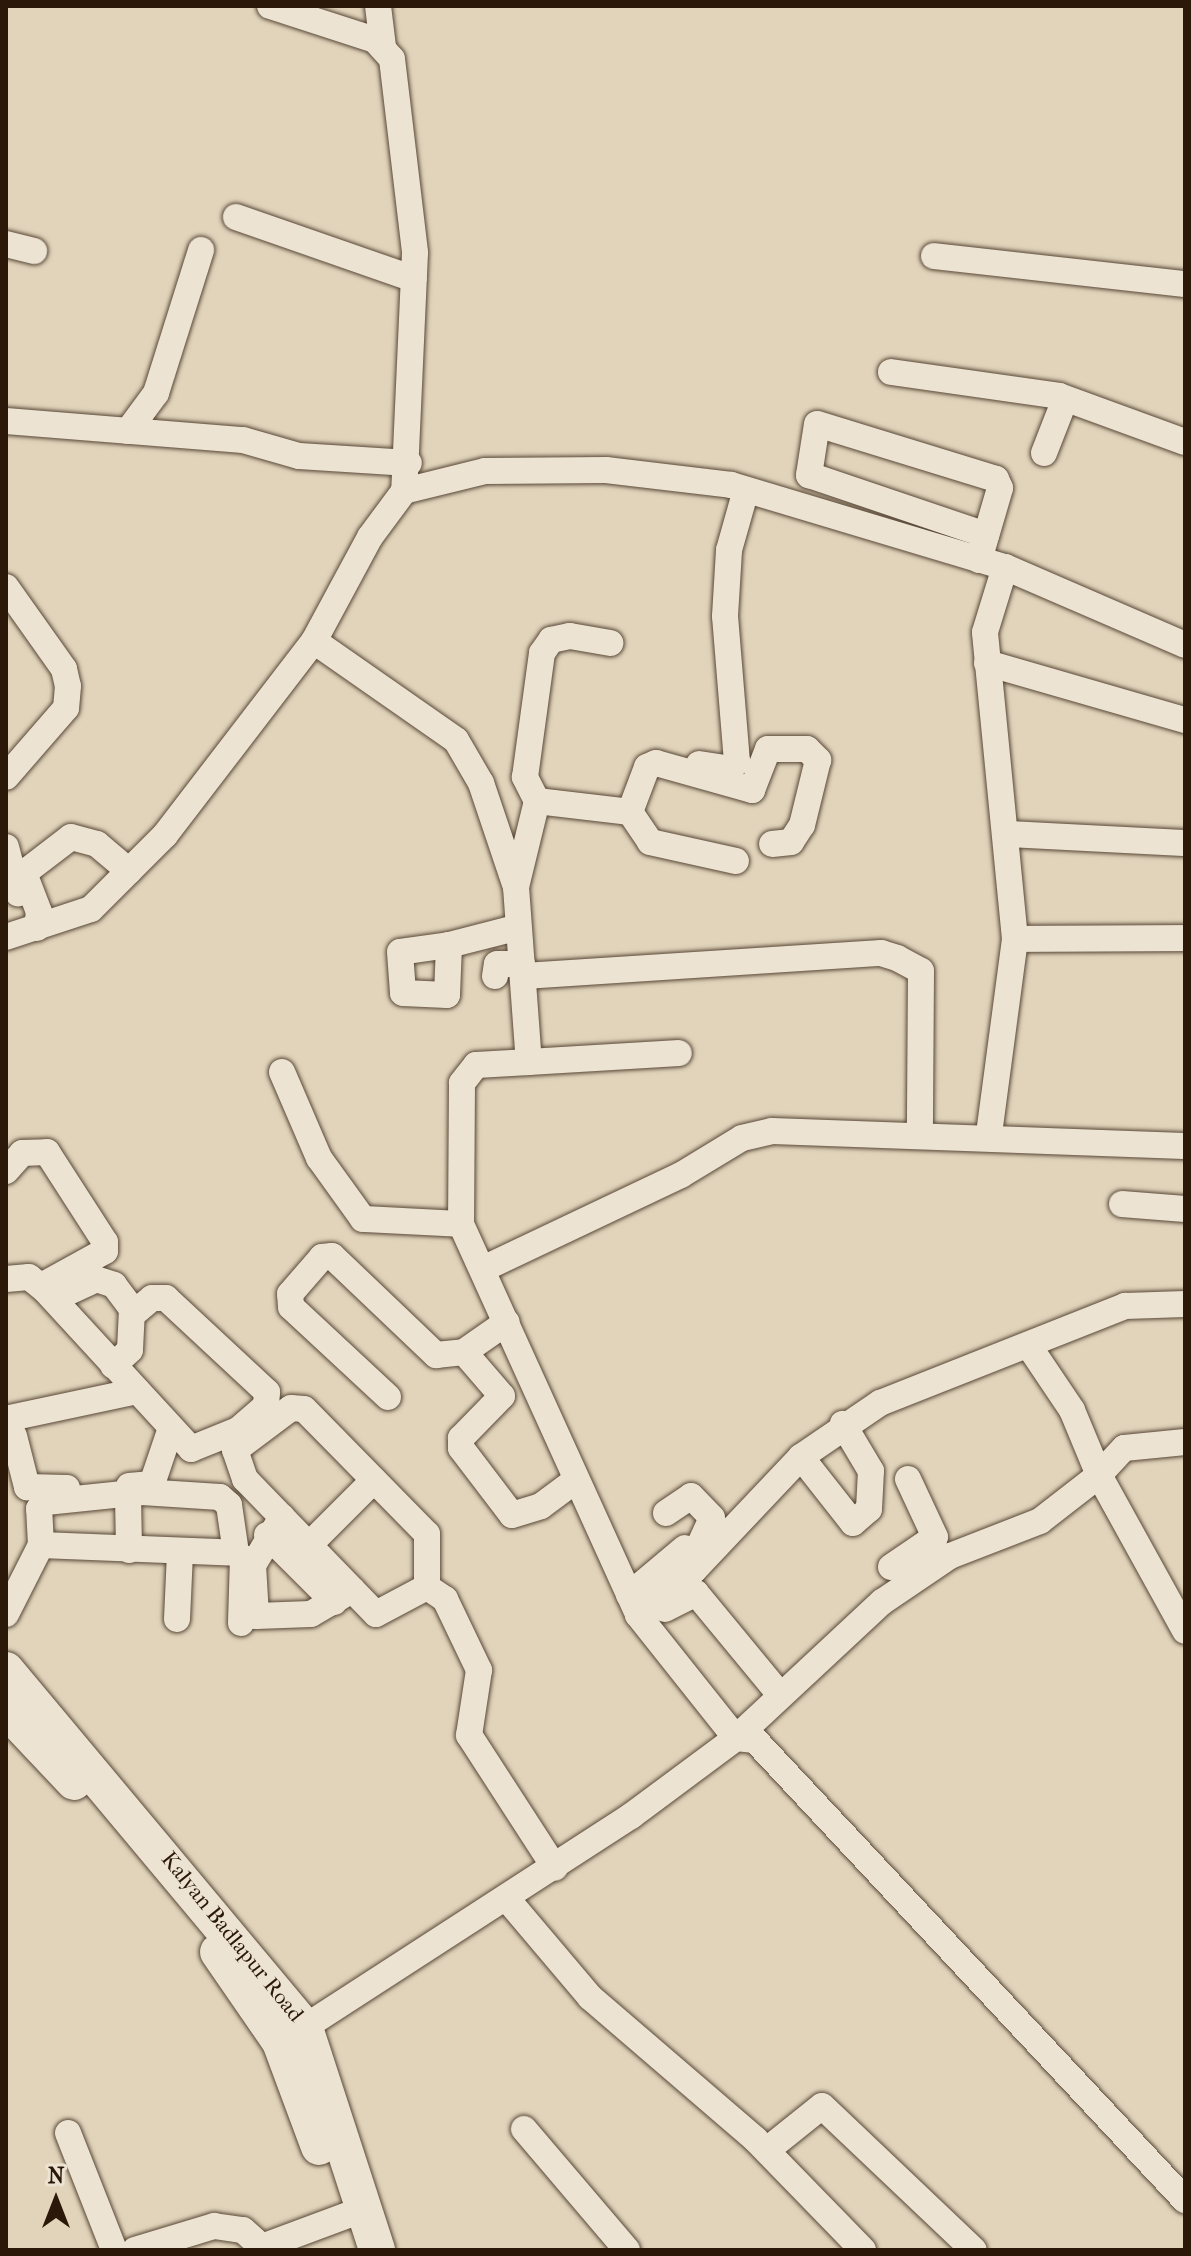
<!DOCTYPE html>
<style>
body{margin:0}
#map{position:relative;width:1191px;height:2256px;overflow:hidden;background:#e1d4bb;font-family:"IM FELL French Canon",serif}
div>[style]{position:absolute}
.roads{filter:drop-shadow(0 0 2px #584736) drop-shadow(0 0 2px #584736)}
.minor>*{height:26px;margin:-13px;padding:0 13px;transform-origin:13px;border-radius:13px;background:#ece3d3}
.secondary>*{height:36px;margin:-18px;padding:0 18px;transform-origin:18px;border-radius:18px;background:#ece3d3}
span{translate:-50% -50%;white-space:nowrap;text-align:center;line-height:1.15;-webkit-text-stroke:7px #ece3d3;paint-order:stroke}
.street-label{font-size:22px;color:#2b1809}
.frame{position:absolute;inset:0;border:8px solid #2b1809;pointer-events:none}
.north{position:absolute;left:16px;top:2160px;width:80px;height:80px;-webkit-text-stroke:6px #ece3d3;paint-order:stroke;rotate:0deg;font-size:22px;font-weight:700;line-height:32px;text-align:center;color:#2b1809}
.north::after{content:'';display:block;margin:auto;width:28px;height:36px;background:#2b1809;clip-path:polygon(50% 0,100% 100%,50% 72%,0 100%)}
</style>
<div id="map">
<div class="roads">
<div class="minor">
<div style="left:270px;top:6px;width:110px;rotate:17.9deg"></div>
<div style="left:375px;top:40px;width:25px;rotate:48deg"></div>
<div style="left:392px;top:59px;width:195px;rotate:83.2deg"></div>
<div style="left:415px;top:253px;width:238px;rotate:92.6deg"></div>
<div style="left:378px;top:6px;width:39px;rotate:83deg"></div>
<div style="left:236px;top:217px;width:188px;rotate:19.2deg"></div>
<div style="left:6px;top:244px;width:29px;rotate:14deg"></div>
<div style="left:934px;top:256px;width:253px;rotate:6.4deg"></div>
<div style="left:891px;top:372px;width:170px;rotate:8.1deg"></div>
<div style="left:1059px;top:396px;width:134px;rotate:20.1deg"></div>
<div style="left:6px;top:421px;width:238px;rotate:4.6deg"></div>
<div style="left:243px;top:440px;width:58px;rotate:15.9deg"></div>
<div style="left:299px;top:456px;width:110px;rotate:3.6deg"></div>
<div style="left:128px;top:431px;width:47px;rotate:-53.6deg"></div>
<div style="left:156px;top:393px;width:150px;rotate:-72.5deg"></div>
<div style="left:1044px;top:453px;width:58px;rotate:-68.7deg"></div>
<div style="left:979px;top:560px;width:75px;rotate:-73.7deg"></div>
<div style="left:1000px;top:488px;width:10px;rotate:-114deg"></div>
<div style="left:996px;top:479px;width:187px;rotate:-162.9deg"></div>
<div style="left:817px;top:424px;width:52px;rotate:98.9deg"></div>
<div style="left:809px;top:475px;width:187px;rotate:18.7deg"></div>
<div style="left:6px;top:587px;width:100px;rotate:54.7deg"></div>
<div style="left:64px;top:669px;width:17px;rotate:77deg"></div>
<div style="left:68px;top:686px;width:22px;rotate:95deg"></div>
<div style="left:66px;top:708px;width:91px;rotate:131deg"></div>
<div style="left:314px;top:641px;width:118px;rotate:-61.7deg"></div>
<div style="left:370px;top:537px;width:57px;rotate:-53.5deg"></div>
<div style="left:404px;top:491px;width:83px;rotate:-13.9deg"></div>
<div style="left:485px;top:471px;width:121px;rotate:-0.5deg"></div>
<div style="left:606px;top:470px;width:126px;rotate:6.8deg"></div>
<div style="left:731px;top:485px;width:286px;rotate:16.7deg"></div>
<div style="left:1005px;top:567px;width:196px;rotate:23.4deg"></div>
<div style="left:987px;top:663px;width:206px;rotate:16.1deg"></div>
<div style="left:699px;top:764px;width:30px;rotate:9deg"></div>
<div style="left:729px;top:769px;width:11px;rotate:-41deg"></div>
<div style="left:737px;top:762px;width:146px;rotate:-94.7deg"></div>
<div style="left:725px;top:616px;width:66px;rotate:-86.5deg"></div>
<div style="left:729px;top:550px;width:62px;rotate:-74.2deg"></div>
<div style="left:537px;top:801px;width:94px;rotate:6.7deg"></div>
<div style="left:630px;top:812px;width:48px;rotate:-69.3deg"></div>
<div style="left:647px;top:767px;width:10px;rotate:-24deg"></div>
<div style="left:656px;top:763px;width:100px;rotate:15.7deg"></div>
<div style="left:752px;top:790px;width:44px;rotate:-68.7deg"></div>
<div style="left:768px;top:749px;width:39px"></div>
<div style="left:807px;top:749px;width:16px;rotate:45deg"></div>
<div style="left:818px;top:760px;width:67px;rotate:103.8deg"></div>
<div style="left:802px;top:825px;width:20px;rotate:123deg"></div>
<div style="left:791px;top:842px;width:19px;rotate:174deg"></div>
<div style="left:630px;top:812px;width:36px;rotate:56deg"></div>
<div style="left:650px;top:842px;width:88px;rotate:12.5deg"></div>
<div style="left:1007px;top:834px;width:178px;rotate:2.9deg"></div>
<div style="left:6px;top:847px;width:48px;rotate:75.4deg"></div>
<div style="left:516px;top:887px;width:89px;rotate:-76.3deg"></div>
<div style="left:537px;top:801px;width:27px;rotate:-117deg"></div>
<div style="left:525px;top:777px;width:125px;rotate:-82.2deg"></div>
<div style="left:542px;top:653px;width:16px;rotate:-55deg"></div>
<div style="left:551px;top:640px;width:19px;rotate:-12deg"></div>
<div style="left:570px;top:636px;width:41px;rotate:9.9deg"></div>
<div style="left:37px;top:928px;width:16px;rotate:-83deg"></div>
<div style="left:39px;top:912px;width:42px;rotate:-111deg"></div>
<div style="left:24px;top:873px;width:59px;rotate:-37.5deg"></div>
<div style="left:71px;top:837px;width:27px;rotate:15deg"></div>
<div style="left:97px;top:844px;width:42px;rotate:40.2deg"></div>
<div style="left:6px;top:937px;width:89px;rotate:-18.2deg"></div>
<div style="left:91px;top:909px;width:105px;rotate:-45deg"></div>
<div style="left:165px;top:835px;width:245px;rotate:-52.5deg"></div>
<div style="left:314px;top:641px;width:173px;rotate:34.9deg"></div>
<div style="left:456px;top:740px;width:50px;rotate:59.8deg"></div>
<div style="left:481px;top:783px;width:110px;rotate:71.4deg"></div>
<div style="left:516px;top:887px;width:175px;rotate:85.8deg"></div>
<div style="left:529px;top:1062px;width:53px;rotate:176.8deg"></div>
<div style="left:476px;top:1065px;width:23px;rotate:128deg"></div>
<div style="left:462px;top:1083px;width:141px;rotate:90.4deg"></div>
<div style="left:461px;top:1224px;width:429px;rotate:65.6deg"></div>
<div style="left:638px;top:1615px;width:157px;rotate:51.5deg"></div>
<div style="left:736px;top:1738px;width:19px;rotate:6deg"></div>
<div style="left:755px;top:1740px;width:630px;rotate:46.93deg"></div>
<div style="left:1015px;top:939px;width:170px;rotate:-0.3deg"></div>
<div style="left:449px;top:945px;width:49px;rotate:171.9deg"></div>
<div style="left:400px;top:952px;width:41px;rotate:85.8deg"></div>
<div style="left:403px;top:993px;width:44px;rotate:2.6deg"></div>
<div style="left:447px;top:995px;width:50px;rotate:-87.7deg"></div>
<div style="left:449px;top:945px;width:68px;rotate:-14.4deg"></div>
<div style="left:495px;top:976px;width:12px;rotate:-81deg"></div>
<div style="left:497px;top:964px;width:25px"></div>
<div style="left:524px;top:976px;width:358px;rotate:-3.7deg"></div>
<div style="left:881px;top:953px;width:17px;rotate:17deg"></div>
<div style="left:897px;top:958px;width:27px;rotate:28deg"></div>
<div style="left:921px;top:971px;width:162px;rotate:90.4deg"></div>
<div style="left:529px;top:1062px;width:150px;rotate:-3.4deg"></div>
<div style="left:282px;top:1072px;width:94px;rotate:66.7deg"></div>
<div style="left:319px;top:1158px;width:75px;rotate:54.2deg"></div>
<div style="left:363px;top:1219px;width:98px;rotate:2.9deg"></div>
<div style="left:989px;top:1134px;width:197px;rotate:-82.4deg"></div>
<div style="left:1015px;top:939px;width:308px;rotate:-95.6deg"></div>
<div style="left:985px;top:632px;width:68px;rotate:-72.9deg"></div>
<div style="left:6px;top:1171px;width:24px;rotate:-48deg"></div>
<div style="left:22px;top:1153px;width:25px;rotate:-2deg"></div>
<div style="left:47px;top:1152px;width:107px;rotate:57.2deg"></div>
<div style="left:105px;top:1242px;width:9px;rotate:90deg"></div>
<div style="left:105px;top:1251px;width:73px;rotate:151.3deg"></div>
<div style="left:1122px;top:1204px;width:63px;rotate:4.5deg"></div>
<div style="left:483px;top:1269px;width:219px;rotate:-25.4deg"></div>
<div style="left:681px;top:1175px;width:71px;rotate:-31.2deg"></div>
<div style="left:742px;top:1138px;width:31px;rotate:-13deg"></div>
<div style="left:772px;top:1131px;width:413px;rotate:2.1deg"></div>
<div style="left:6px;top:1279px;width:23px;rotate:-5deg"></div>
<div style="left:29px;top:1277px;width:21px;rotate:39deg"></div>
<div style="left:45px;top:1290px;width:216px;rotate:47.4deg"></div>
<div style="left:191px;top:1449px;width:51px;rotate:-22deg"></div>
<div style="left:238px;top:1430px;width:37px;rotate:-41deg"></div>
<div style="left:266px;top:1406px;width:14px;rotate:-86deg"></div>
<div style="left:267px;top:1392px;width:138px;rotate:-137.1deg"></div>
<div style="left:166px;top:1298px;width:14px;rotate:180deg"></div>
<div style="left:152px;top:1298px;width:26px;rotate:140deg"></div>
<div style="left:60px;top:1296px;width:40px;rotate:-25deg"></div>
<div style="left:96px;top:1279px;width:19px;rotate:18deg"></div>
<div style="left:114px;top:1285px;width:30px;rotate:53deg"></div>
<div style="left:132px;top:1309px;width:41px;rotate:92.8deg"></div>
<div style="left:130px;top:1350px;width:23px;rotate:137deg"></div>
<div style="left:464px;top:1352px;width:52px;rotate:-34.9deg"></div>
<div style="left:388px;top:1397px;width:132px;rotate:-137.1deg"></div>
<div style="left:291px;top:1307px;width:13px;rotate:-94deg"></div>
<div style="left:290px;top:1294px;width:49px;rotate:-49.1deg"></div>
<div style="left:322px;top:1257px;width:10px;rotate:-6deg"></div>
<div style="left:332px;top:1256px;width:144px;rotate:43.6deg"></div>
<div style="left:436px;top:1355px;width:28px;rotate:-6deg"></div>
<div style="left:464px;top:1352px;width:58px;rotate:49.2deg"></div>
<div style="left:502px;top:1396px;width:59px;rotate:134.3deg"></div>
<div style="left:461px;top:1438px;width:10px;rotate:90deg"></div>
<div style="left:461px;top:1448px;width:84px;rotate:52.7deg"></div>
<div style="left:512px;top:1515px;width:30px;rotate:-17deg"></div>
<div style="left:541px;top:1506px;width:44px;rotate:-36.6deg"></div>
<div style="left:10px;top:1418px;width:130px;rotate:-12deg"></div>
<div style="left:14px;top:1436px;width:53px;rotate:75.7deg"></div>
<div style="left:27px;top:1487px;width:40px;rotate:1.4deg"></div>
<div style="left:1185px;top:1442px;width:61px;rotate:174.4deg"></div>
<div style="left:1124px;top:1448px;width:37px;rotate:133deg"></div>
<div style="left:1099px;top:1475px;width:178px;rotate:61.1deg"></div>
<div style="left:801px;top:1457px;width:84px;rotate:51.8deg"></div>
<div style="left:853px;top:1523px;width:21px;rotate:-41deg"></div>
<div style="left:869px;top:1509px;width:38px;rotate:-87deg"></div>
<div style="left:871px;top:1471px;width:55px;rotate:-120.8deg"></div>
<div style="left:129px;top:1486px;width:23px;rotate:-5deg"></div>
<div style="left:152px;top:1484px;width:59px;rotate:-71.3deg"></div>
<div style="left:128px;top:1496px;width:54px;rotate:88.9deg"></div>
<div style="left:666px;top:1513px;width:30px;rotate:-34deg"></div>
<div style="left:691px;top:1496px;width:30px;rotate:46deg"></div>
<div style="left:712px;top:1518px;width:41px;rotate:114.7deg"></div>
<div style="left:282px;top:1517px;width:56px;rotate:121.1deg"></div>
<div style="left:253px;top:1565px;width:51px;rotate:86.6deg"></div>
<div style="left:256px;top:1616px;width:55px;rotate:-2.1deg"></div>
<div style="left:311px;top:1614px;width:48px;rotate:-30.3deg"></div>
<div style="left:267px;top:1535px;width:95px;rotate:45deg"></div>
<div style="left:41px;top:1545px;width:36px;rotate:-93deg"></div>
<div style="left:39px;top:1509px;width:10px;rotate:-45deg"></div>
<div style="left:46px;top:1502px;width:97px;rotate:-5.9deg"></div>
<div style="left:142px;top:1492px;width:78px;rotate:3.7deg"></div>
<div style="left:220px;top:1497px;width:12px;rotate:42deg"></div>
<div style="left:229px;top:1505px;width:49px;rotate:81.7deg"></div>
<div style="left:308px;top:1546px;width:93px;rotate:-45deg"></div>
<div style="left:891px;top:1567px;width:53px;rotate:-34.3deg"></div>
<div style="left:935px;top:1537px;width:64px;rotate:-115deg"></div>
<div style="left:427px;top:1587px;width:53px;rotate:-90deg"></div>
<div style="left:427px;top:1534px;width:175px;rotate:-134.5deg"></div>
<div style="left:304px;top:1409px;width:13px;rotate:-176deg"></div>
<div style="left:291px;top:1408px;width:70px;rotate:143.1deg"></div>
<div style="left:235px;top:1450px;width:31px;rotate:71deg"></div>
<div style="left:245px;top:1479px;width:188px;rotate:45.9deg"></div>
<div style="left:376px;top:1614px;width:58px;rotate:-27.9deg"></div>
<div style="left:427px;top:1587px;width:22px;rotate:34deg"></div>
<div style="left:445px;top:1599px;width:79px;rotate:64.4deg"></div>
<div style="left:479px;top:1670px;width:66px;rotate:98.7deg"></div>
<div style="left:469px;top:1735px;width:158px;rotate:57.1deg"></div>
<div style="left:629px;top:1595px;width:73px;rotate:-40deg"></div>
<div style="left:665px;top:1609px;width:35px;rotate:-27deg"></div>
<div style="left:696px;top:1593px;width:132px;rotate:50.5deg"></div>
<div style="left:6px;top:1614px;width:77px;rotate:-63.1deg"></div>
<div style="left:41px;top:1545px;width:195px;rotate:2.3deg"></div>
<div style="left:236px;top:1553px;width:9px;rotate:36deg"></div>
<div style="left:243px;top:1558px;width:65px;rotate:91.8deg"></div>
<div style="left:638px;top:1615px;width:72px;rotate:-38.8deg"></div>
<div style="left:694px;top:1570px;width:156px;rotate:-46.6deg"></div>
<div style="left:801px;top:1457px;width:96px;rotate:-34.4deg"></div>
<div style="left:880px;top:1403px;width:264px;rotate:-21.6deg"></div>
<div style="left:1125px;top:1306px;width:60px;rotate:-1.9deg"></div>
<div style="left:177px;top:1619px;width:67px;rotate:-87.4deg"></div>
<div style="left:508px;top:1900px;width:127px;rotate:49.8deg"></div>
<div style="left:590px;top:1997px;width:218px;rotate:40.7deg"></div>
<div style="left:755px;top:2139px;width:155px;rotate:45.8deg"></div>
<div style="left:291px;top:2036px;width:405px;rotate:-32.9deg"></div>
<div style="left:631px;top:1816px;width:131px;rotate:-36.6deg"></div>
<div style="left:736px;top:1738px;width:200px;rotate:-43deg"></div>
<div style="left:882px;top:1602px;width:82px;rotate:-34.1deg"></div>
<div style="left:950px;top:1556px;width:97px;rotate:-21.3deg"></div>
<div style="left:1040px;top:1521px;width:75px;rotate:-37.9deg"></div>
<div style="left:1099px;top:1475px;width:70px;rotate:-112.6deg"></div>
<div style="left:1072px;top:1410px;width:73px;rotate:-123.9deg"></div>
<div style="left:524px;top:2129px;width:159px;rotate:49.6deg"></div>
<div style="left:68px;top:2133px;width:126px;rotate:68.5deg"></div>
<div style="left:767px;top:2150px;width:70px;rotate:-38.7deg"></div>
<div style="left:822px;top:2106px;width:209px;rotate:43.5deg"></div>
<div style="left:135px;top:2250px;width:83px;rotate:-16.9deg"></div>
<div style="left:214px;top:2226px;width:29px;rotate:8deg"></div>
<div style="left:243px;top:2230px;width:25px;rotate:42deg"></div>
<div style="left:262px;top:2247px;width:109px;rotate:-20.4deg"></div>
</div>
<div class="secondary">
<div style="left:6px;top:1670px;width:466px;rotate:50.1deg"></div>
<div style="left:305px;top:2028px;width:233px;rotate:72deg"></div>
<div style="left:6px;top:1710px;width:99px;rotate:46.6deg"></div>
<div style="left:218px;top:1952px;width:109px;rotate:55.4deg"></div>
<div style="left:280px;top:2042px;width:112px;rotate:69.6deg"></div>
</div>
</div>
<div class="street-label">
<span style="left:232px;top:1937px;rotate:51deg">Kalyan Badlapur Road</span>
</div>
<div class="frame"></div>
<div class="north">N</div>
</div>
